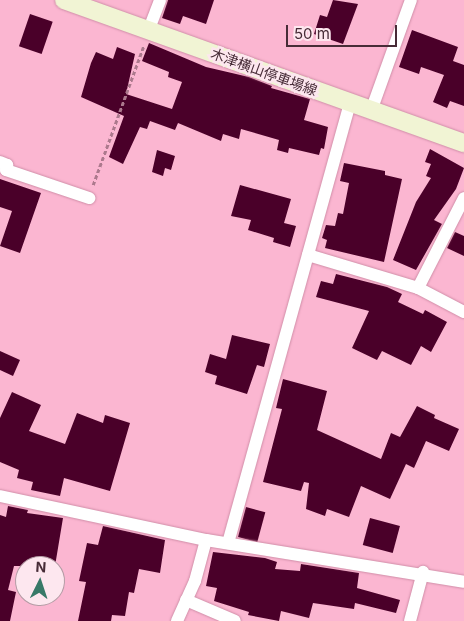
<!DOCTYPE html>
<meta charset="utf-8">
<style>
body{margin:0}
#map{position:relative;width:464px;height:621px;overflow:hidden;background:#fbb6d1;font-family:Inter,"Noto Sans JP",sans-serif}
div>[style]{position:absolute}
.building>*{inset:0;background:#4a0029;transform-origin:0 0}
.path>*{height:2.5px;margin-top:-1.25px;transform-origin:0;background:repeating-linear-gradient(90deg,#ac798d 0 4px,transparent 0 6.5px)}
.roads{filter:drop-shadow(0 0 1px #d08ea8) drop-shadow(0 0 1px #d08ea8)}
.street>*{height:12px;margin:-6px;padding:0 6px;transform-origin:6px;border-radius:6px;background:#fff}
.secondary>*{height:18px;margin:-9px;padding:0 9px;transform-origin:9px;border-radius:9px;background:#f1f4d4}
span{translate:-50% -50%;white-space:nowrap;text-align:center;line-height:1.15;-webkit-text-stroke:5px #fde7ef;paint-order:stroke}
.street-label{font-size:14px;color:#472c37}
.north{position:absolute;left:15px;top:556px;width:50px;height:50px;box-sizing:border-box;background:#fde7ef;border:1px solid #b49ca5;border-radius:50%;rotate:4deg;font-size:14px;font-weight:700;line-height:20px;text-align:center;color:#472c37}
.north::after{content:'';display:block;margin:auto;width:18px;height:22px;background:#387968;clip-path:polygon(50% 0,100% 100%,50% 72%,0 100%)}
.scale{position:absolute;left:286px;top:25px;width:111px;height:22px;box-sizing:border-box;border:2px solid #472c37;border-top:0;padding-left:6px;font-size:15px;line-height:18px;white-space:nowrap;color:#472c37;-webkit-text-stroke:4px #fde7ef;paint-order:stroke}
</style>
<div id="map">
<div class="building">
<div style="clip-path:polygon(168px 0,214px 0,206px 24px,183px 16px,180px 24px,162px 18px)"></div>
<div style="clip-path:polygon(333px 0,358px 4px,343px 44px,314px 34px,320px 15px,327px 17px)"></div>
<div style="left:30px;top:14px;width:24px;height:34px;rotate:19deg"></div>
<div style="clip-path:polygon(412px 30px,458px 47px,453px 61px,464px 65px,464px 106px,450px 101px,447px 108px,433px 102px,444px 75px,421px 67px,419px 74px,399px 67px)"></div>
<div style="clip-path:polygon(149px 43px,206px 67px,249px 77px,272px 86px,271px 88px,310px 99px,304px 120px,328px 127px,324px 149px,321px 148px,319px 155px,289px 148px,288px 153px,277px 150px,279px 140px,241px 129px,239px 139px,223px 134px,221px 141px,178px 123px,175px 130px,150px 121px,147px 129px,140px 127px,123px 164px,109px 157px,124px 116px,81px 97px,91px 63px,96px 52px,113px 59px,117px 47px,135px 54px,126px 94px,172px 109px,182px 82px,168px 77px,169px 72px,142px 61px)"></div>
<div style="clip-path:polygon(430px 149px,464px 168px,456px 189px,434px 220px,442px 224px,416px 270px,393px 260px,416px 202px,431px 178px,426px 176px,431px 164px,425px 162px)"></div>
<div style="clip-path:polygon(157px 150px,175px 156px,171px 170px,165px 168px,163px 176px,152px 172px)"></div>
<div style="clip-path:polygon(344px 163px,385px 171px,385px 175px,402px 179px,384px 262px,325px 248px,327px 240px,322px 238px,326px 225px,335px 226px,338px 213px,343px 214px,349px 183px,340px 181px)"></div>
<div style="clip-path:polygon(0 179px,41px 193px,20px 253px,0 246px,12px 211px,0 207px)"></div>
<div style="clip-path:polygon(240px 185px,291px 199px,284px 223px,296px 226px,290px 247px,273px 242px,274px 238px,248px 230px,251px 220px,231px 216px)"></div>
<div style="clip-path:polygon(455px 232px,464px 236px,464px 256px,447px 248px)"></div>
<div style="clip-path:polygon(336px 274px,387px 287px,402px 294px,398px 302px,423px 314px,425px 310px,447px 322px,431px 352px,421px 346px,411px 365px,382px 351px,377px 360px,352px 348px,369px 311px,316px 297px,321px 281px,333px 284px)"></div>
<div style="clip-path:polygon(232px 335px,270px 344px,264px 367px,257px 365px,247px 394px,215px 384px,217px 376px,205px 372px,210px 354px,226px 359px)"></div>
<div style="clip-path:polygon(0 351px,20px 360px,13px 376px,0 370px)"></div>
<div style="clip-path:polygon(283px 379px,327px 391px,317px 430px,381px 459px,391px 433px,400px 437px,417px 406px,435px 415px,434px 418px,459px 429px,449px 451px,426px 441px,414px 468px,406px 464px,390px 499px,361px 486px,349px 517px,327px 509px,325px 516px,306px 509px,309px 483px,304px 482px,301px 491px,263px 482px,282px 409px,276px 408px)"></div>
<div style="clip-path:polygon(12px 392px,41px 405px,29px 431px,65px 444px,77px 413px,103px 423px,105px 415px,130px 423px,110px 491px,64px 478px,60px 496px,31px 490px,33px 482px,17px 478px,19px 470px,0 462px,0 418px)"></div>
<div style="clip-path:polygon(8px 506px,28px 510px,27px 513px,63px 518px,55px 566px,14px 566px,8px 590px,16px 592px,10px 621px,0 621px,0 515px,6px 517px)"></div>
<div style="left:246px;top:507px;width:20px;height:31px;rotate:15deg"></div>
<div style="left:370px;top:518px;width:31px;height:28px;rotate:15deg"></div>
<div style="clip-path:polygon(103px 526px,165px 540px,160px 573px,139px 569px,134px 593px,129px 592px,125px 616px,112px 615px,111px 621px,78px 621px,86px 582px,79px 581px,87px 543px,98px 545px)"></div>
<div style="clip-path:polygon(213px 552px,265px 558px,277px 562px,275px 569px,300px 571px,301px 564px,359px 573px,357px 588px,400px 600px,396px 613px,355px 603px,354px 609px,313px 603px,309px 618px,281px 611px,279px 621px,248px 615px,249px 612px,214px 601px,217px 588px,206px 586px)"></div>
</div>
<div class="path">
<div style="left:93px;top:185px;width:149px;rotate:-70deg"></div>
</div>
<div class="roads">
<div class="street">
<div style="left:149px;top:29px;width:31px;rotate:-69deg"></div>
<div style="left:371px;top:111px;width:118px;rotate:-70.2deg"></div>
<div style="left:0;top:162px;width:8px;rotate:23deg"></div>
<div style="left:7px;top:165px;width:5px;rotate:101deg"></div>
<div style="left:6px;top:170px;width:88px;rotate:18.6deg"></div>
<div style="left:308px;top:255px;width:115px;rotate:16.7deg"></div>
<div style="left:418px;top:288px;width:52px;rotate:27.6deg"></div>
<div style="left:418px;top:288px;width:101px;rotate:-62.9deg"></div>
<div style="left:0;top:496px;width:211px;rotate:12.1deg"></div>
<div style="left:206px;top:540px;width:261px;rotate:9.2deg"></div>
<div style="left:228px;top:543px;width:457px;rotate:-74.5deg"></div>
<div style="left:186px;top:600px;width:53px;rotate:23.2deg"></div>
<div style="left:177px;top:621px;width:44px;rotate:-65.8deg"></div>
<div style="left:195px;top:581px;width:42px;rotate:-75deg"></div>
<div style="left:410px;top:621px;width:51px;rotate:-75.1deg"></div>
</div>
<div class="secondary">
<div style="left:64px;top:0;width:425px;rotate:19.7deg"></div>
</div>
</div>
<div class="street-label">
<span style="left:264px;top:72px;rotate:20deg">木津横山停車場線</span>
</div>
<div class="north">N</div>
<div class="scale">50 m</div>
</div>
